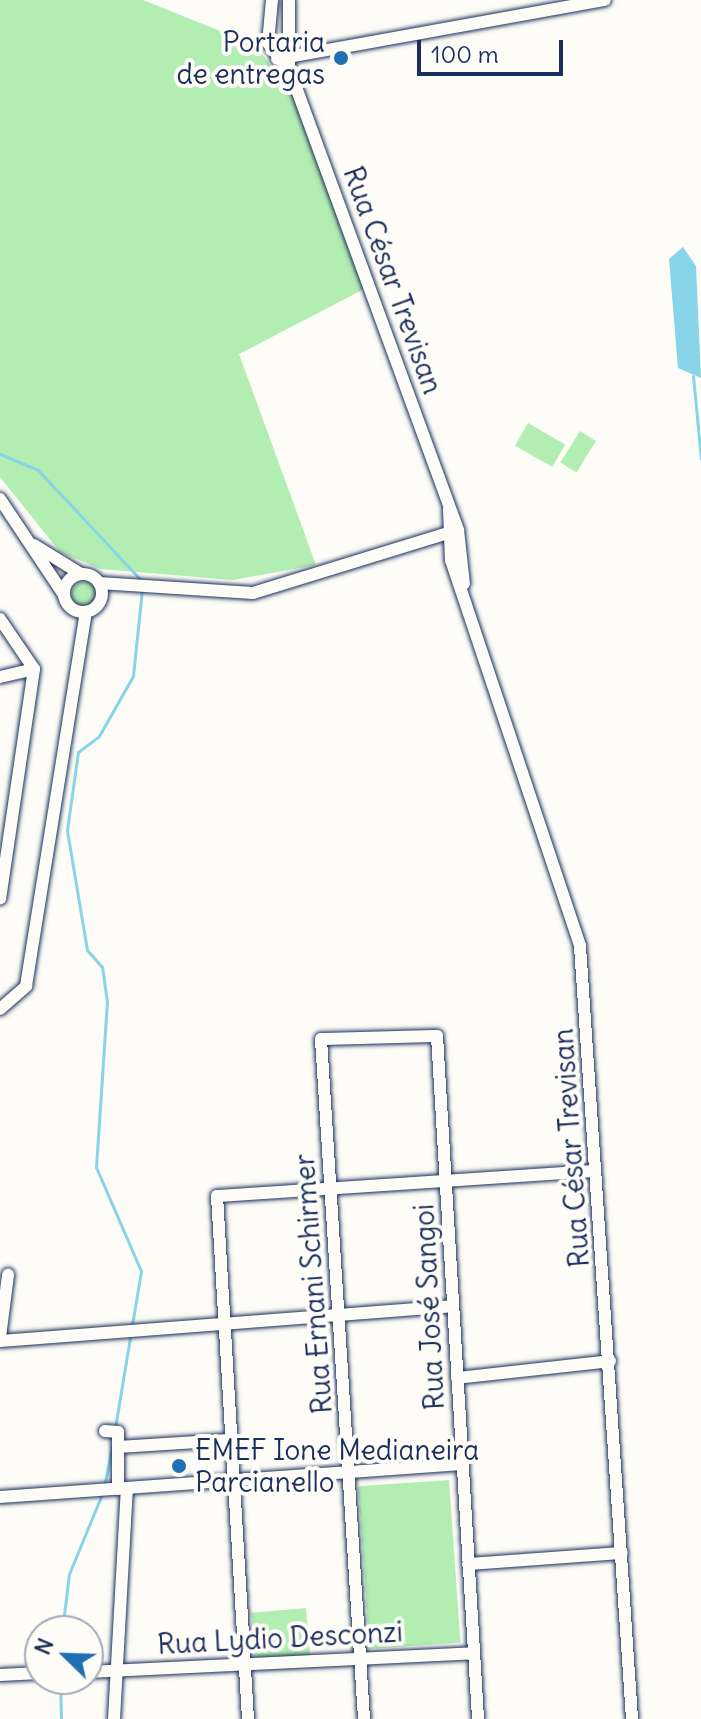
<!DOCTYPE html>
<meta charset="utf-8">
<style>
body{margin:0}
#map{position:relative;width:701px;height:1719px;overflow:hidden;background:#fdfcf7;font-family:Delius,sans-serif}
div>[style]{position:absolute}
.green>*{inset:0;background:#b2edb2;transform-origin:0 0}
.round{border-radius:50%}
.water>*{inset:0;background:#88d4e8}
.stream>*{height:3px;margin:-1.5px;padding:0 1.5px;transform-origin:1.5px;border-radius:1.5px;background:#88d4e8}
.roads{filter:drop-shadow(0 0 2px #1b2f5e) drop-shadow(0 0 2px #1b2f5e)}
.street>*{height:12px;margin:-6px;padding:0 6px;transform-origin:6px;border-radius:6px;background:#fdfcf7}
.street>.ring{margin:-6px;padding:0;box-sizing:content-box;background:none;border:12px solid #fdfcf7;border-radius:50%}
.dots>*{width:22px;height:22px;translate:-50% -50%;box-sizing:border-box;border:4px solid #fdfcf7;border-radius:50%}
span{translate:-50% -50%;white-space:nowrap;text-align:center;line-height:1.15;-webkit-text-stroke:8px #fdfcf7;paint-order:stroke}
.poi-label{font-size:28px;color:#1b2f5e}
.right{translate:-100% -50%;text-align:right}
.left{translate:0 -50%;text-align:left}
.street-label{font-size:28px;color:#1b2f5e}
.north{position:absolute;left:24px;top:1615px;width:80px;height:80px;box-sizing:border-box;background:#fdfcf7;border:2px solid #a3aaba;border-radius:50%;rotate:293deg;font-size:22px;font-weight:700;line-height:32px;text-align:center;color:#1b2f5e}
.north::after{content:'';display:block;margin:auto;width:28px;height:36px;background:#1f6fb2;clip-path:polygon(50% 0,100% 100%,50% 72%,0 100%)}
.scale{position:absolute;left:417px;top:40px;width:146px;height:36px;box-sizing:border-box;border:4px solid #1b2f5e;border-top:0;padding-left:10px;font-size:24px;line-height:28px;white-space:nowrap;color:#1b2f5e;-webkit-text-stroke:6px #fdfcf7;paint-order:stroke}
</style>
<div id="map">
<div class="green">
<div style="clip-path:polygon(0 0,143px 0,255px 45px,292px 93px,364px 289px,239px 354px,316px 565px,233px 580px,101px 569px,60px 552px,0 477px)"></div>
<div style="left:528px;top:423px;width:43px;height:26px;rotate:30deg"></div>
<div style="left:580px;top:431px;width:19px;height:37px;rotate:32deg"></div>
<div class="round" style="left:72px;top:582px;width:24px;height:24px"></div>
<div style="left:449px;top:1480px;width:163px;height:91px;rotate:86deg"></div>
<div style="left:306px;top:1608px;width:49px;height:55px;rotate:85deg"></div>
</div>
<div class="water">
<div style="clip-path:polygon(683px 247px,696px 266px,701px 378px,678px 368px,669px 259px)"></div>
</div>
<div class="stream">
<div style="left:693px;top:376px;width:83px;rotate:84.5deg"></div>
<div style="left:0;top:454px;width:41px;rotate:22.8deg"></div>
<div style="left:38px;top:470px;width:152px;rotate:46.9deg"></div>
<div style="left:132px;top:1325px;width:55px;rotate:-80.5deg"></div>
<div style="left:141px;top:1271px;width:113px;rotate:-113.4deg"></div>
<div style="left:96px;top:1167px;width:165px;rotate:-86.2deg"></div>
<div style="left:107px;top:1002px;width:35px;rotate:-98deg"></div>
<div style="left:102px;top:967px;width:23px;rotate:-131deg"></div>
<div style="left:87px;top:950px;width:122px;rotate:-99.5deg"></div>
<div style="left:67px;top:830px;width:79px;rotate:-82deg"></div>
<div style="left:78px;top:752px;width:26px;rotate:-37deg"></div>
<div style="left:99px;top:736px;width:69px;rotate:-60.5deg"></div>
<div style="left:133px;top:676px;width:87px;rotate:-84.1deg"></div>
<div style="left:115px;top:1428px;width:92px;rotate:-80.6deg"></div>
<div style="left:104px;top:1487px;width:41px;rotate:-78.7deg"></div>
<div style="left:62px;top:1631px;width:57px;rotate:-83deg"></div>
<div style="left:69px;top:1574px;width:87px;rotate:-67.6deg"></div>
<div style="left:60px;top:1679px;width:40px;rotate:88.6deg"></div>
</div>
<div class="roads">
<div class="street">
<div style="left:272px;top:0;width:43px;rotate:95.3deg"></div>
<div style="left:268px;top:43px;width:25px;rotate:53deg"></div>
<div style="left:289px;top:0;width:68px;rotate:90deg"></div>
<div style="left:289px;top:68px;width:492px;rotate:69.9deg"></div>
<div style="left:458px;top:530px;width:54px;rotate:83.7deg"></div>
<div style="left:277px;top:59px;width:333px;rotate:-10.2deg"></div>
<div style="left:0;top:499px;width:115px;rotate:56.3deg"></div>
<div style="left:449px;top:509px;width:51px;rotate:87.8deg"></div>
<div style="left:451px;top:560px;width:407px;rotate:71.5deg"></div>
<div style="left:580px;top:946px;width:775px;rotate:86.15deg"></div>
<div style="left:34px;top:545px;width:55px;rotate:31.7deg"></div>
<div class="ring" style="left:64px;top:574px;width:26px;height:26px"></div>
<div style="left:99px;top:583px;width:154px;rotate:3.7deg"></div>
<div style="left:253px;top:593px;width:210px;rotate:-17.1deg"></div>
<div style="left:0;top:619px;width:60px;rotate:55.8deg"></div>
<div style="left:34px;top:669px;width:232px;rotate:98.4deg"></div>
<div style="left:0;top:677px;width:35px;rotate:-13deg"></div>
<div style="left:0;top:1009px;width:35px;rotate:-41deg"></div>
<div style="left:26px;top:986px;width:379px;rotate:-80.9deg"></div>
<div style="left:0;top:1337px;width:63px;rotate:-82.6deg"></div>
<div style="left:0;top:1341px;width:454px;rotate:-4.4deg"></div>
<div style="left:457px;top:1378px;width:154px;rotate:-6.3deg"></div>
<div style="left:105px;top:1431px;width:13px;rotate:4deg"></div>
<div style="left:118px;top:1432px;width:57px;rotate:90deg"></div>
<div style="left:118px;top:1447px;width:111px;rotate:-3.6deg"></div>
<div style="left:0;top:1497px;width:463px;rotate:-4.1deg"></div>
<div style="left:468px;top:1564px;width:154px;rotate:-4.1deg"></div>
<div style="left:88px;top:1672px;width:386px;rotate:-2.8deg"></div>
<div style="left:0;top:1675px;width:40px;rotate:-2.9deg"></div>
<div style="left:114px;top:1719px;width:230px;rotate:-86.8deg"></div>
<div style="left:248px;top:1719px;width:524px;rotate:-93.39deg"></div>
<div style="left:217px;top:1196px;width:379px;rotate:-3.8deg"></div>
<div style="left:364px;top:1719px;width:681px;rotate:-93.62deg"></div>
<div style="left:321px;top:1039px;width:116px;rotate:-1.5deg"></div>
<div style="left:437px;top:1036px;width:684px;rotate:86.56deg"></div>
</div>
</div>
<div class="dots">
<div style="left:341px;top:58px;background:#1f6fb2"></div>
<div style="left:179px;top:1466px;background:#1f6fb2"></div>
</div>
<div class="poi-label">
<span class="right" style="left:325px;top:58px">Portaria<br>de entregas</span>
<span class="left" style="left:195px;top:1466px">EMEF Ione Medianeira<br>Parcianello</span>
</div>
<div class="street-label">
<span style="left:393px;top:280px;rotate:70deg">Rua César Trevisan</span>
<span style="left:571px;top:1148px;rotate:-94deg">Rua César Trevisan</span>
<span style="left:313px;top:1284px;rotate:-94deg">Rua Ernani Schirmer</span>
<span style="left:429px;top:1307px;rotate:-93deg">Rua José Sangoi</span>
<span style="left:280px;top:1638px;rotate:-3deg">Rua Lydio Desconzi</span>
</div>
<div class="north">N</div>
<div class="scale">100 m</div>
</div>
